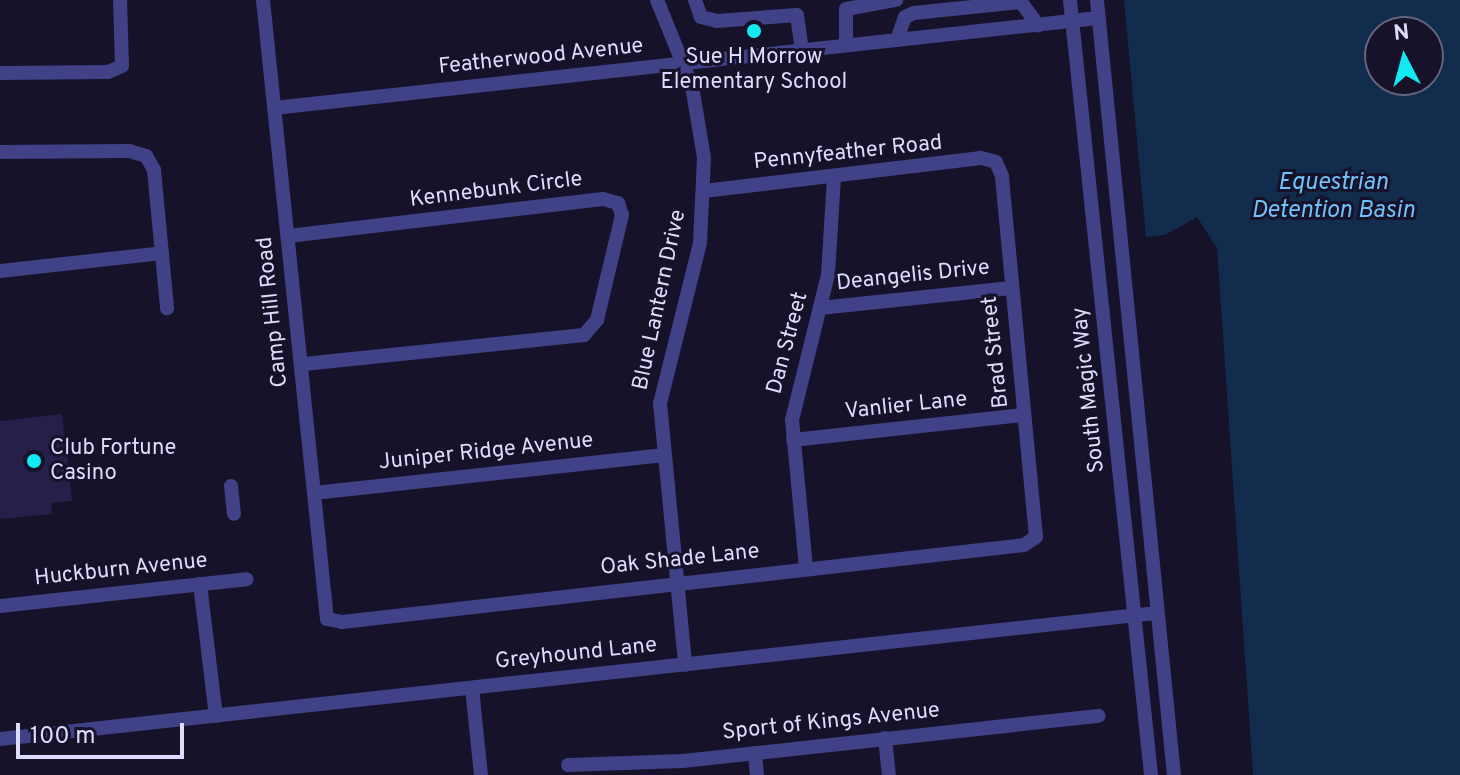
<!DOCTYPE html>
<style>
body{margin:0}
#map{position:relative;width:1460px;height:775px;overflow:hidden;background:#151229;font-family:Overpass,sans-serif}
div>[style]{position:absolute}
.water>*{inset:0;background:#122c4d}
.building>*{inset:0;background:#251f49}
.minor>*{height:14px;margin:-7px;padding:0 7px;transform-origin:7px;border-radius:7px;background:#404186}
.dots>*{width:22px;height:22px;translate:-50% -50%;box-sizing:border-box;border:4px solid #151229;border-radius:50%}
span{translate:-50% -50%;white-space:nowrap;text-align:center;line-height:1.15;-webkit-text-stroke:6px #151229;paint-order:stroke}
.street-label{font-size:22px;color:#dedcfd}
.poi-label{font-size:22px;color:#dedcfd}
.left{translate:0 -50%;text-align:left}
.water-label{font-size:24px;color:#70c1f8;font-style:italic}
.north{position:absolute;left:1364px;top:16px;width:80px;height:80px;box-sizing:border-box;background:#151229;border:2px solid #65637e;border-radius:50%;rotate:354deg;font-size:22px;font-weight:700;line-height:32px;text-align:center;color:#dedcfd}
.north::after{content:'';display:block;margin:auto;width:28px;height:36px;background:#12eaf3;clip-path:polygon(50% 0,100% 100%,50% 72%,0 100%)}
.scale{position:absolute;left:16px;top:723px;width:168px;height:36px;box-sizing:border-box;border:4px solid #dedcfd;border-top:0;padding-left:10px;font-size:24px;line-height:28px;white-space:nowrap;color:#dedcfd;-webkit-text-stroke:6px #151229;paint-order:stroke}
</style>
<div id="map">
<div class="water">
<div style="clip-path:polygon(evenodd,1124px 0,1460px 0,1460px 775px,1253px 775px,1217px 248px,1197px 217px,1165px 235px,1146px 237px,1124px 0,1428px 32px,1428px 80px,1380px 80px,1380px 32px,1428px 32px)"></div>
</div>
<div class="building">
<div style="clip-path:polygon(62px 414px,72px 501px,51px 503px,52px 514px,0 519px,0 421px)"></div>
</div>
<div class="minor">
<div style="left:263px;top:0;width:622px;rotate:84.1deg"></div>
<div style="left:327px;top:619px;width:15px;rotate:11deg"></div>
<div style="left:342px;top:622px;width:686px;rotate:-6.44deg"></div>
<div style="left:1024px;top:545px;width:14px;rotate:-34deg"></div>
<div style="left:1036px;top:537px;width:363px;rotate:-95.4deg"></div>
<div style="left:1002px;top:176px;width:15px;rotate:-113deg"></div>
<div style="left:996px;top:162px;width:16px;rotate:-165deg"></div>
<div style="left:981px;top:158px;width:279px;rotate:173.2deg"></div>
<div style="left:657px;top:0;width:93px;rotate:67.9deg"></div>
<div style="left:692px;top:86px;width:73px;rotate:80.5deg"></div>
<div style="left:704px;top:158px;width:85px;rotate:92.7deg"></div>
<div style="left:700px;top:243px;width:165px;rotate:104deg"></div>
<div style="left:660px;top:403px;width:263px;rotate:84.5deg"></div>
<div style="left:695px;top:0;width:18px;rotate:71deg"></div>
<div style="left:701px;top:17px;width:16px;rotate:14deg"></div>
<div style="left:717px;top:21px;width:80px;rotate:-4.3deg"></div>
<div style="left:797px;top:15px;width:35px;rotate:82deg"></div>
<div style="left:1070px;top:0;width:779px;rotate:84.03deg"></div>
<div style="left:1097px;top:0;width:779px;rotate:84.33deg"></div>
<div style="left:897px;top:40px;width:24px;rotate:-71deg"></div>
<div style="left:905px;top:17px;width:10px;rotate:-24deg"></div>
<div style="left:914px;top:13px;width:108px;rotate:-5.9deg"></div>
<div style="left:1021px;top:2px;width:29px;rotate:54deg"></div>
<div style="left:846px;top:45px;width:36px;rotate:-90deg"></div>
<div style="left:846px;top:9px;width:51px;rotate:-10.2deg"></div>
<div style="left:0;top:73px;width:108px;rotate:-0.5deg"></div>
<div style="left:108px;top:72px;width:15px;rotate:-23deg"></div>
<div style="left:122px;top:66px;width:66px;rotate:-91.7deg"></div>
<div style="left:274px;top:108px;width:829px;rotate:-6.23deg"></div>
<div style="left:0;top:152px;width:129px;rotate:-0.4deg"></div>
<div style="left:129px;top:151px;width:18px;rotate:16deg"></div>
<div style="left:146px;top:156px;width:16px;rotate:60deg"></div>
<div style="left:154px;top:170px;width:139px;rotate:84.6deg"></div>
<div style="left:288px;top:236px;width:317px;rotate:-6.7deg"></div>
<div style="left:603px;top:199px;width:16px;rotate:15deg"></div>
<div style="left:618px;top:203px;width:13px;rotate:72deg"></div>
<div style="left:622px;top:215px;width:108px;rotate:103.4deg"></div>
<div style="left:597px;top:320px;width:20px;rotate:131deg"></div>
<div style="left:584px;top:335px;width:284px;rotate:174.1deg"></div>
<div style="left:0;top:271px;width:163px;rotate:-6.3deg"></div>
<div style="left:820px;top:308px;width:192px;rotate:-6deg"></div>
<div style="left:793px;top:440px;width:232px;rotate:-6.2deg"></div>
<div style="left:231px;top:486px;width:28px;rotate:84deg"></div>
<div style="left:314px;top:493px;width:350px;rotate:-6.2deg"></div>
<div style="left:806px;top:568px;width:149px;rotate:-95.4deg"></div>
<div style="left:792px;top:420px;width:149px;rotate:-76.1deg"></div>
<div style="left:828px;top:275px;width:99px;rotate:-86.5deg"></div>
<div style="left:200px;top:584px;width:133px;rotate:83.1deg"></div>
<div style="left:0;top:606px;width:248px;rotate:-6.2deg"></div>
<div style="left:472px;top:688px;width:87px;rotate:84.1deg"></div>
<div style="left:885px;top:738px;width:37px;rotate:84deg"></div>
<div style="left:0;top:739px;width:1164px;rotate:-6.22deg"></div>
<div style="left:755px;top:753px;width:22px;rotate:85deg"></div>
<div style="left:568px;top:765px;width:115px;rotate:-2deg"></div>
<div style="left:683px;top:761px;width:418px;rotate:-6.2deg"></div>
</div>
<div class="dots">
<div style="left:754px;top:31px;background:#12eaf3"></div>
<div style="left:34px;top:461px;background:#12eaf3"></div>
</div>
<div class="street-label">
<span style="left:541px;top:57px;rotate:-6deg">Featherwood Avenue</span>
<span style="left:848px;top:153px;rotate:-6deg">Pennyfeather Road</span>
<span style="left:496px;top:190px;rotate:-7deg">Kennebunk Circle</span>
<span style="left:913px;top:276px;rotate:-6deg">Deangelis Drive</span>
<span style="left:660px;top:300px;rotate:-78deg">Blue Lantern Drive</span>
<span style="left:273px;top:312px;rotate:-96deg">Camp Hill Road</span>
<span style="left:788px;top:343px;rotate:-75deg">Dan Street</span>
<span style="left:996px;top:352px;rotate:-96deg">Brad Street</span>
<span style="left:1089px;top:390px;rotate:-96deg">South Magic Way</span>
<span style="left:906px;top:406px;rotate:-6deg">Vanlier Lane</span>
<span style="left:486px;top:452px;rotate:-6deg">Juniper Ridge Avenue</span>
<span style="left:680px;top:560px;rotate:-6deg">Oak Shade Lane</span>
<span style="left:121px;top:570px;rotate:-6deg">Huckburn Avenue</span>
<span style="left:576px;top:654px;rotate:-6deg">Greyhound Lane</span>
<span style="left:831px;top:722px;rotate:-6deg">Sport of Kings Avenue</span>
</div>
<div class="poi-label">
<span style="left:754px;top:70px">Sue H Morrow<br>Elementary School</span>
<span class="left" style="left:50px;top:461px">Club Fortune<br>Casino</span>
</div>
<div class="water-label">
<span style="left:1333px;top:198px">Equestrian<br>Detention Basin</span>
</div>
<div class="north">N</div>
<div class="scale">100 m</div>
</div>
